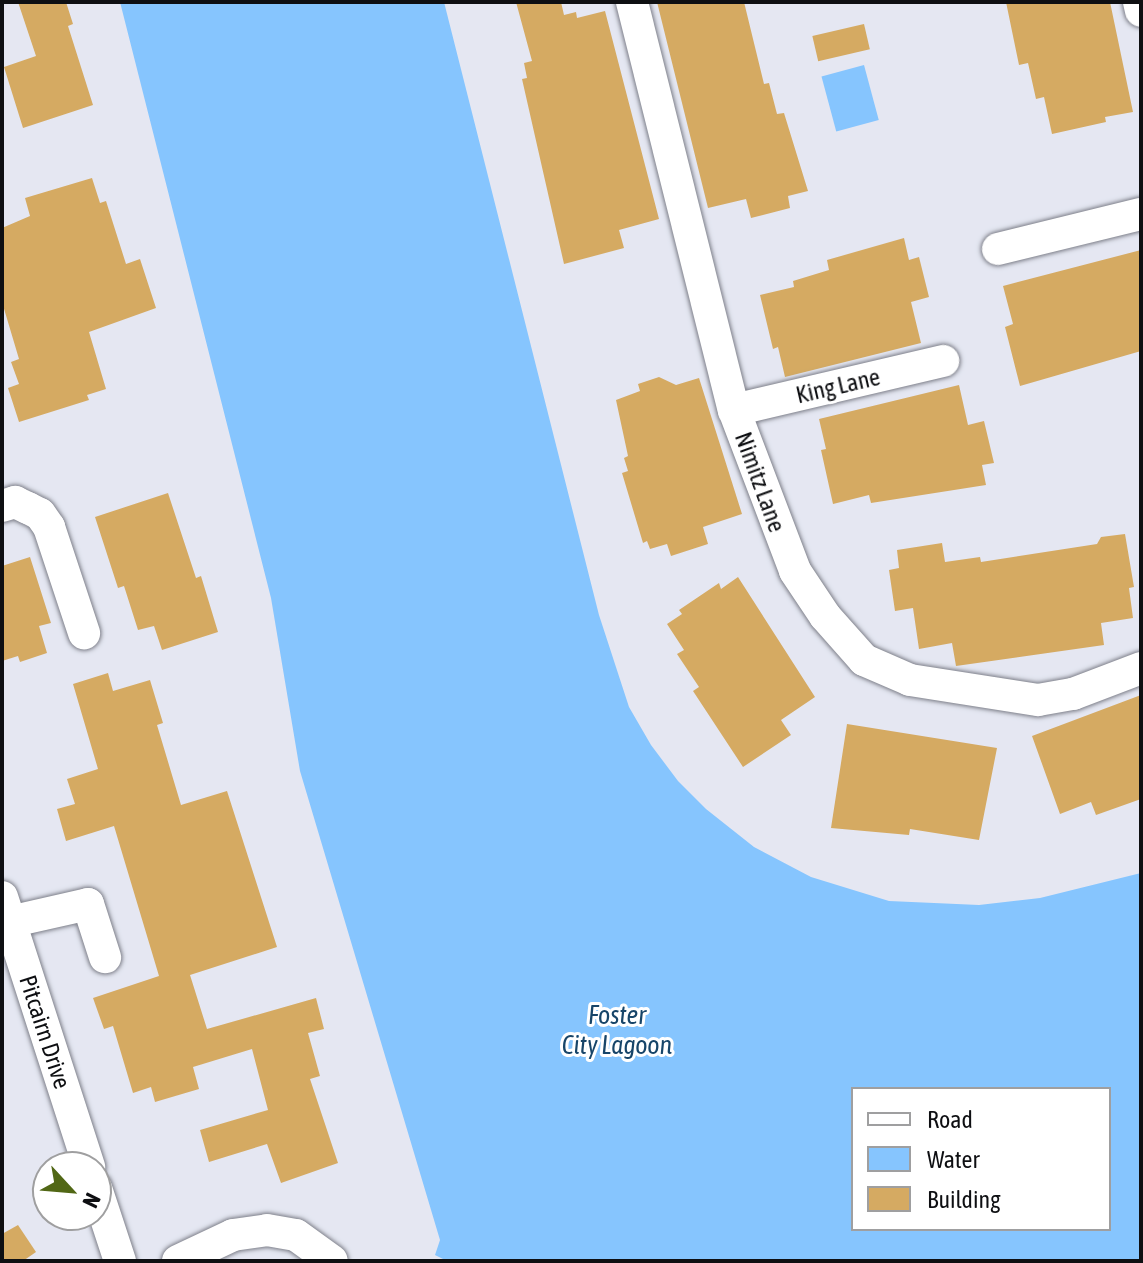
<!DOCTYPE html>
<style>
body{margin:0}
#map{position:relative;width:1143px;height:1263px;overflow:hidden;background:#e5e7f2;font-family:"Asap Condensed",sans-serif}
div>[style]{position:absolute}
.water>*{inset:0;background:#86c5fe;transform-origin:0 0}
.building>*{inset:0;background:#d5aa62;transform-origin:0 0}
.roads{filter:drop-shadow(0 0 2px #7e808a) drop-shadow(0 0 2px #7e808a)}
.minor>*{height:32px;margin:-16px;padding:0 16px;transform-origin:16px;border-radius:16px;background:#fff}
span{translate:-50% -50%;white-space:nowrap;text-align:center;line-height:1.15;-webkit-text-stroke:6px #fff;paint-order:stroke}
.street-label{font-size:24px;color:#0e0f12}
.water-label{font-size:26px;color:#174569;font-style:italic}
.frame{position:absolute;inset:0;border:4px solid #0e0f12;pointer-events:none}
.legend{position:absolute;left:851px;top:1087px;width:260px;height:144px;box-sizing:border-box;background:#fff;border:2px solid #9f9fa0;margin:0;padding:10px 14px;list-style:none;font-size:24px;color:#0e0f12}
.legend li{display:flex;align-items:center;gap:16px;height:40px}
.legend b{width:40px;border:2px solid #9f9fa0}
.north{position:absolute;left:32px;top:1151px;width:80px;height:80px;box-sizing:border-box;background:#fff;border:2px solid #9f9fa0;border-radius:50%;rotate:116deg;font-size:22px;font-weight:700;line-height:32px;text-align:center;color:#0e0f12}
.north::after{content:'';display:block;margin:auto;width:28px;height:36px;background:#516715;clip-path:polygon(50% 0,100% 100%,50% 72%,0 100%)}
</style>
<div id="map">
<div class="water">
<div style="clip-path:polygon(evenodd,120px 2px,444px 2px,599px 615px,629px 707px,651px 745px,678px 781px,706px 809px,754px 847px,811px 877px,889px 901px,979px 905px,1040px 898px,1141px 873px,1141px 1261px,447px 1261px,435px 1255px,440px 1240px,300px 771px,271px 598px,120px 2px,853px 1089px,1109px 1089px,1109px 1229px,853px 1229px,853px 1089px)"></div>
<div style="left:864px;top:65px;width:57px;height:44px;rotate:75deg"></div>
</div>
<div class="building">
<div style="clip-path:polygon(18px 2px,66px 2px,73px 24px,68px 26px,93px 105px,23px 128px,4px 67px,36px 56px)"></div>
<div style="clip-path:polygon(516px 2px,561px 2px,564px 15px,576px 12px,577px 18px,605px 11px,659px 219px,619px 230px,624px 248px,564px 264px,522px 79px,527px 78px,524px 63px,532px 61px)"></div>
<div style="clip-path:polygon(657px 2px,744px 2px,764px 84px,769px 83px,777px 114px,784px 113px,808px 191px,788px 196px,790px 208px,751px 218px,746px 199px,708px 208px)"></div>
<div style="clip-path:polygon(1006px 2px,1110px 2px,1133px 112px,1105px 117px,1106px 122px,1052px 134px,1044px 97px,1036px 99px,1028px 63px,1019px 65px)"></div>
<div style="left:864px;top:24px;width:26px;height:53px;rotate:77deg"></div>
<div style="clip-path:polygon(92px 178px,100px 203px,106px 201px,126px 264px,140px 259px,156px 308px,89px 332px,106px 389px,87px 395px,89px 400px,19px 422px,8px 388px,19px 384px,11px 362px,19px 359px,2px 302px,2px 228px,30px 216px,25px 198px)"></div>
<div style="clip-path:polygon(904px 238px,909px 260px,919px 257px,929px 297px,911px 302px,921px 343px,785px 377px,778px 347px,773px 349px,760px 295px,794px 287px,793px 281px,829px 270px,827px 260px)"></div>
<div style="clip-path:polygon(1141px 250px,1141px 351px,1020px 386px,1005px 327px,1013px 324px,1003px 286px)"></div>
<div style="clip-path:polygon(659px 377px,676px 385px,699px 378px,742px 514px,703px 527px,708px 544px,671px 556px,667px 544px,650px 549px,647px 541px,643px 543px,622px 473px,628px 471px,624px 458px,628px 456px,616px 400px,640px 391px,638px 384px)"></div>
<div style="clip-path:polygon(959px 385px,968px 425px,984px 421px,994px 463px,982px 465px,986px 485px,871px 503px,869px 495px,833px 504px,821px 450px,826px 449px,819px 419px)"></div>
<div style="clip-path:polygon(168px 493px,196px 578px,201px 576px,218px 632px,162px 650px,154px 626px,138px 630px,124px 586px,118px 588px,95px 517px)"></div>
<div style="clip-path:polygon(1125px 534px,1134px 587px,1129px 588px,1133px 618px,1101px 623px,1104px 645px,956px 666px,952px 643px,919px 649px,913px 608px,895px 611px,889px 570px,899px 568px,897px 550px,942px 543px,945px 562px,980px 557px,981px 562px,1097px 544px,1101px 537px)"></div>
<div style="clip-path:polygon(30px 557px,51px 623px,39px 626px,47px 653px,20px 662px,18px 656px,2px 661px,2px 566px)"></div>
<div style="clip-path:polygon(738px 577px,815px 697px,781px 720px,791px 735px,743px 767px,693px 691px,699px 687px,677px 654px,684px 650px,667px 624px,682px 614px,679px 610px,719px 583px,721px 589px)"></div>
<div style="clip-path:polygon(108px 673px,113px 691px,150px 680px,163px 723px,157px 725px,181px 805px,227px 791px,277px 947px,190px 975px,207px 1029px,316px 998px,324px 1029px,308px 1033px,320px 1076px,310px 1079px,338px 1163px,281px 1183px,267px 1144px,209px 1162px,200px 1130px,268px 1110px,252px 1049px,193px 1067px,199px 1089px,155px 1102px,151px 1087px,133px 1093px,113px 1026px,104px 1029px,93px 998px,159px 976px,114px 826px,66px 841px,57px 809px,75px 804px,67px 779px,98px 769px,73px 684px)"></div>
<div style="clip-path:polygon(1141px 695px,1141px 799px,1096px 815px,1091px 802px,1060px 814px,1032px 736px)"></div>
<div style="clip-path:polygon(847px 724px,997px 748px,979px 840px,910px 829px,909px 835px,831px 828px)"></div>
<div style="clip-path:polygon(18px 1225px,36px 1252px,23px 1261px,2px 1261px,2px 1234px)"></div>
</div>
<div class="roads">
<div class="minor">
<div style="left:632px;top:2px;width:421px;rotate:76deg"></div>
<div style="left:734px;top:410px;width:172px;rotate:69.2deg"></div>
<div style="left:795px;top:571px;width:54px;rotate:56.3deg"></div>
<div style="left:825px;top:616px;width:59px;rotate:48.4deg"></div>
<div style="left:864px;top:660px;width:50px;rotate:23.5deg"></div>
<div style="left:910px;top:680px;width:130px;rotate:8.9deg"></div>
<div style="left:1038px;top:700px;width:36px;rotate:-10deg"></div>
<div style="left:1073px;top:694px;width:73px;rotate:-20.9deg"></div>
<div style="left:1139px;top:2px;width:9px;rotate:77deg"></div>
<div style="left:998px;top:249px;width:147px;rotate:-13.8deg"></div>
<div style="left:734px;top:410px;width:215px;rotate:-13.2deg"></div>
<div style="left:2px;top:506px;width:14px;rotate:-17deg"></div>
<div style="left:15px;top:502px;width:14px;rotate:25deg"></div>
<div style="left:28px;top:508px;width:13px;rotate:27deg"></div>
<div style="left:40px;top:514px;width:16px;rotate:55deg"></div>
<div style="left:49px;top:527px;width:112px;rotate:71.7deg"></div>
<div style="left:2px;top:897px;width:284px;rotate:72.1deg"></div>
<div style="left:9px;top:922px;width:81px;rotate:-12.8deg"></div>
<div style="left:88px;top:904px;width:56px;rotate:72.2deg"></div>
<div style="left:96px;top:1188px;width:77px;rotate:71.8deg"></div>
<div style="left:178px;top:1261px;width:61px;rotate:-25.3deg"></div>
<div style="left:233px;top:1235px;width:34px;rotate:-8deg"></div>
<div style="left:267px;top:1230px;width:29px;rotate:10deg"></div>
<div style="left:296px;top:1235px;width:44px;rotate:35.8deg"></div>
</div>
</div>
<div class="street-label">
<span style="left:838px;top:386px;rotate:-13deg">King Lane</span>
<span style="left:760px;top:482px;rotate:70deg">Nimitz Lane</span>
<span style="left:45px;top:1032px;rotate:72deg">Pitcairn Drive</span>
</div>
<div class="water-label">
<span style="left:617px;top:1031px">Foster<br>City Lagoon</span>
</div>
<div class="frame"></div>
<ul class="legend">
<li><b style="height:10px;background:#fff"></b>Road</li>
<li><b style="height:22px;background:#86c5fe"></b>Water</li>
<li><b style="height:22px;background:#d5aa62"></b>Building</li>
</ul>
<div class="north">N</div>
</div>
